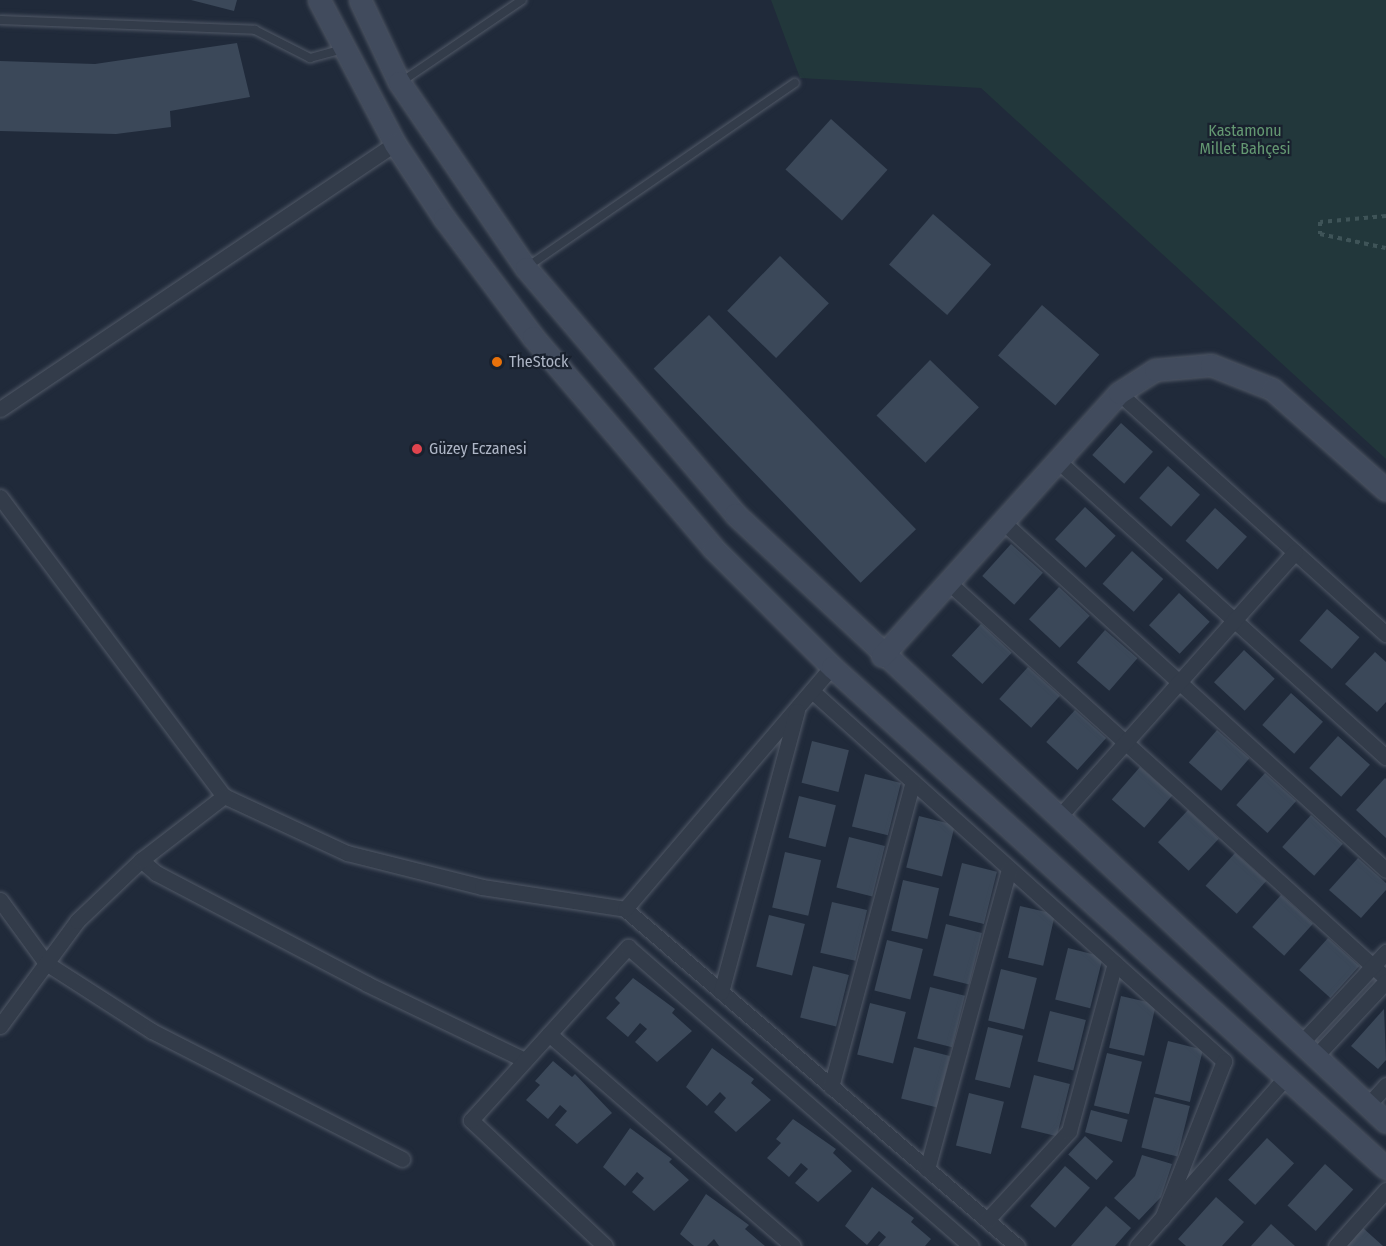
<!DOCTYPE html>
<meta charset="utf-8">
<style>
body{margin:0}
#map{position:relative;width:1386px;height:1246px;overflow:hidden;background:#202a3a;font-family:"Fira Sans Condensed",sans-serif}
div>[style]{position:absolute}
.green>*{inset:0;background:#22373b}
.building>*{inset:0;background:#3b4859;transform-origin:0 0}
.path>*{height:4px;margin-top:-2px;transform-origin:0;background:repeating-linear-gradient(90deg,#3f5458 0 4.5px,transparent 0 9px)}
.roads{filter:drop-shadow(0 0 2px #515967) drop-shadow(0 0 2px #515967)}
.lane>*{height:8px;margin:-4px;padding:0 4px;transform-origin:4px;border-radius:4px;background:#333c4a}
.street>*{height:15px;margin:-7.5px;padding:0 7.5px;transform-origin:7.5px;border-radius:7.5px;background:#333c4a}
.secondary>*{height:21px;margin:-10.5px;padding:0 10.5px;transform-origin:10.5px;border-radius:10.5px;background:#414b5d}
.dots>*{width:16px;height:16px;translate:-50% -50%;box-sizing:border-box;border:3px solid #19212e;border-radius:50%}
span{translate:-50% -50%;white-space:nowrap;text-align:center;line-height:1.15;-webkit-text-stroke:4.5px #19212e;paint-order:stroke}
.park-label{font-size:16px;color:#649872}
.poi-label{font-size:16px;color:#aeb6c6}
.left{translate:0 -50%;text-align:left}
</style>
<div id="map">
<div class="green">
<div style="clip-path:polygon(771px 0,1386px 0,1386px 459px,981px 88px,800px 78px)"></div>
</div>
<div class="building">
<div style="clip-path:polygon(191px 0,237px 0,234px 11px)"></div>
<div style="clip-path:polygon(237px 43px,250px 97px,170px 111px,171px 127px,116px 134px,0 131px,0 61px,95px 64px)"></div>
<div style="left:831px;top:119px;width:76px;height:68px;rotate:42deg"></div>
<div style="left:933px;top:214px;width:77px;height:67px;rotate:41deg"></div>
<div style="left:780px;top:256px;width:68px;height:76px;rotate:44deg"></div>
<div style="left:1042px;top:305px;width:76px;height:67px;rotate:41deg"></div>
<div style="left:709px;top:315px;width:298px;height:77px;rotate:46deg"></div>
<div style="left:930px;top:360px;width:68px;height:77px;rotate:44deg"></div>
<div style="left:1121px;top:423px;width:43px;height:43px;rotate:42deg"></div>
<div style="left:1168px;top:466px;width:43px;height:43px;rotate:42deg"></div>
<div style="left:1085px;top:507px;width:42px;height:44px;rotate:43deg"></div>
<div style="left:1215px;top:508px;width:43px;height:44px;rotate:42deg"></div>
<div style="left:1011px;top:544px;width:43px;height:43px;rotate:42deg"></div>
<div style="left:1132px;top:551px;width:42px;height:44px;rotate:42deg"></div>
<div style="left:1059px;top:587px;width:42px;height:44px;rotate:43deg"></div>
<div style="left:1179px;top:593px;width:42px;height:44px;rotate:43deg"></div>
<div style="left:1327px;top:609px;width:43px;height:42px;rotate:41deg"></div>
<div style="left:981px;top:624px;width:42px;height:43px;rotate:43deg"></div>
<div style="left:1105px;top:630px;width:43px;height:43px;rotate:41deg"></div>
<div style="left:1244px;top:650px;width:42px;height:44px;rotate:43deg"></div>
<div style="clip-path:polygon(1375px 652px,1386px 662px,1386px 702px,1377px 712px,1345px 684px)"></div>
<div style="left:1028px;top:667px;width:43px;height:43px;rotate:42deg"></div>
<div style="left:1291px;top:693px;width:43px;height:43px;rotate:42deg"></div>
<div style="left:1075px;top:710px;width:42px;height:43px;rotate:42deg"></div>
<div style="left:1217px;top:730px;width:43px;height:43px;rotate:41deg"></div>
<div style="left:1338px;top:736px;width:43px;height:43px;rotate:42deg"></div>
<div style="left:812px;top:741px;width:38px;height:43px;rotate:14deg"></div>
<div style="left:1140px;top:767px;width:43px;height:43px;rotate:41deg"></div>
<div style="left:1265px;top:773px;width:42px;height:43px;rotate:42deg"></div>
<div style="left:865px;top:774px;width:37px;height:54px;rotate:14deg"></div>
<div style="clip-path:polygon(1385px 778px,1386px 779px,1386px 838px,1356px 810px)"></div>
<div style="left:799px;top:796px;width:38px;height:43px;rotate:14deg"></div>
<div style="left:1188px;top:810px;width:42px;height:44px;rotate:43deg"></div>
<div style="left:1311px;top:815px;width:43px;height:43px;rotate:42deg"></div>
<div style="left:919px;top:816px;width:37px;height:53px;rotate:14deg"></div>
<div style="left:849px;top:837px;width:37px;height:52px;rotate:14deg"></div>
<div style="left:785px;top:852px;width:37px;height:57px;rotate:13deg"></div>
<div style="left:1235px;top:853px;width:42px;height:44px;rotate:42deg"></div>
<div style="clip-path:polygon(1358px 858px,1386px 883px,1386px 890px,1361px 918px,1329px 890px)"></div>
<div style="left:962px;top:863px;width:36px;height:54px;rotate:14deg"></div>
<div style="left:903px;top:880px;width:37px;height:52px;rotate:13deg"></div>
<div style="left:1281px;top:895px;width:43px;height:43px;rotate:42deg"></div>
<div style="left:832px;top:902px;width:36px;height:52px;rotate:13deg"></div>
<div style="left:1020px;top:906px;width:36px;height:53px;rotate:13deg"></div>
<div style="left:769px;top:915px;width:37px;height:53px;rotate:14deg"></div>
<div style="left:946px;top:924px;width:37px;height:53px;rotate:14deg"></div>
<div style="left:1328px;top:938px;width:42px;height:43px;rotate:42deg"></div>
<div style="left:887px;top:940px;width:37px;height:52px;rotate:14deg"></div>
<div style="left:1068px;top:948px;width:36px;height:53px;rotate:14deg"></div>
<div style="left:813px;top:966px;width:37px;height:53px;rotate:14deg"></div>
<div style="left:1001px;top:969px;width:37px;height:53px;rotate:14deg"></div>
<div style="clip-path:polygon(633px 978px,675px 1009px,672px 1013px,692px 1031px,657px 1062px,635px 1042px,647px 1029px,640px 1023px,628px 1037px,606px 1018px,620px 1003px,615px 998px)"></div>
<div style="left:930px;top:987px;width:36px;height:53px;rotate:14deg"></div>
<div style="left:1121px;top:996px;width:36px;height:53px;rotate:13deg"></div>
<div style="left:870px;top:1003px;width:37px;height:53px;rotate:14deg"></div>
<div style="clip-path:polygon(1384px 1009px,1386px 1060px,1378px 1069px,1351px 1046px)"></div>
<div style="left:1050px;top:1011px;width:37px;height:52px;rotate:14deg"></div>
<div style="left:988px;top:1027px;width:36px;height:54px;rotate:14deg"></div>
<div style="left:1168px;top:1041px;width:36px;height:54px;rotate:14deg"></div>
<div style="left:914px;top:1047px;width:37px;height:53px;rotate:14deg"></div>
<div style="clip-path:polygon(712px 1048px,754px 1079px,751px 1083px,771px 1100px,736px 1132px,714px 1112px,726px 1098px,720px 1092px,707px 1106px,686px 1087px)"></div>
<div style="left:1107px;top:1053px;width:36px;height:54px;rotate:14deg"></div>
<div style="clip-path:polygon(553px 1061px,572px 1077px,575px 1074px,612px 1113px,577px 1144px,555px 1125px,567px 1111px,560px 1105px,548px 1119px,526px 1100px,540px 1085px,535px 1081px)"></div>
<div style="left:1034px;top:1075px;width:37px;height:54px;rotate:14deg"></div>
<div style="left:969px;top:1093px;width:36px;height:54px;rotate:14deg"></div>
<div style="left:1154px;top:1097px;width:37px;height:52px;rotate:14deg"></div>
<div style="left:1091px;top:1110px;width:38px;height:23px;rotate:15deg"></div>
<div style="clip-path:polygon(793px 1119px,836px 1149px,833px 1153px,852px 1171px,818px 1202px,795px 1183px,808px 1169px,801px 1163px,789px 1177px,767px 1158px,781px 1143px,776px 1139px)"></div>
<div style="clip-path:polygon(630px 1128px,672px 1159px,669px 1162px,689px 1180px,654px 1211px,632px 1192px,644px 1178px,637px 1172px,625px 1186px,603px 1167px)"></div>
<div style="left:1085px;top:1136px;width:38px;height:25px;rotate:42deg"></div>
<div style="left:1267px;top:1138px;width:37px;height:57px;rotate:43deg"></div>
<div style="clip-path:polygon(1142px 1155px,1172px 1164px,1161px 1197px,1139px 1220px,1114px 1198px,1135px 1176px)"></div>
<div style="left:1325px;top:1164px;width:38px;height:56px;rotate:42deg"></div>
<div style="left:1065px;top:1166px;width:33px;height:53px;rotate:41deg"></div>
<div style="clip-path:polygon(872px 1187px,914px 1218px,911px 1222px,931px 1239px,925px 1246px,878px 1246px,886px 1237px,879px 1231px,867px 1245px,845px 1226px)"></div>
<div style="clip-path:polygon(706px 1194px,749px 1225px,745px 1229px,765px 1246px,719px 1246px,714px 1239px,707px 1246px,694px 1246px,680px 1234px)"></div>
<div style="clip-path:polygon(1216px 1197px,1244px 1222px,1222px 1246px,1186px 1246px,1178px 1239px)"></div>
<div style="clip-path:polygon(1106px 1206px,1131px 1228px,1115px 1246px,1071px 1246px)"></div>
<div style="clip-path:polygon(1271px 1224px,1295px 1246px,1251px 1246px)"></div>
<div style="clip-path:polygon(1363px 1228px,1383px 1246px,1347px 1246px)"></div>
</div>
<div class="path">
<div style="left:1386px;top:216px;width:66px;rotate:174.8deg"></div>
<div style="left:1320px;top:222px;width:12px;rotate:90deg"></div>
<div style="left:1320px;top:234px;width:67px;rotate:12deg"></div>
</div>
<div class="roads">
<div class="lane">
<div style="left:0;top:20px;width:255px;rotate:2.2deg"></div>
<div style="left:255px;top:30px;width:62px;rotate:27deg"></div>
<div style="left:310px;top:58px;width:34px;rotate:-15deg"></div>
<div style="left:401px;top:82px;width:146px;rotate:-34.1deg"></div>
<div style="left:527px;top:267px;width:325px;rotate:-34.5deg"></div>
</div>
<div class="street">
<div style="left:1119px;top:393px;width:360px;rotate:42.1deg"></div>
<div style="left:0;top:409px;width:476px;rotate:-33.9deg"></div>
<div style="left:1058px;top:461px;width:442px;rotate:42.1deg"></div>
<div style="left:0;top:497px;width:374px;rotate:53.2deg"></div>
<div style="left:224px;top:796px;width:136px;rotate:24.9deg"></div>
<div style="left:347px;top:853px;width:139px;rotate:14.1deg"></div>
<div style="left:482px;top:887px;width:145px;rotate:8.7deg"></div>
<div style="left:625px;top:909px;width:517px;rotate:40.69deg"></div>
<div style="left:1003px;top:522px;width:517px;rotate:42.26deg"></div>
<div style="left:948px;top:582px;width:590px;rotate:42.12deg"></div>
<div style="left:812px;top:691px;width:554px;rotate:41.93deg"></div>
<div style="left:1224px;top:1061px;width:169px;rotate:111.5deg"></div>
<div style="left:1058px;top:818px;width:356px;rotate:-48.3deg"></div>
<div style="left:141px;top:860px;width:20px;rotate:41deg"></div>
<div style="left:156px;top:873px;width:238px;rotate:27.7deg"></div>
<div style="left:367px;top:984px;width:175px;rotate:25.7deg"></div>
<div style="left:0;top:900px;width:78px;rotate:53.9deg"></div>
<div style="left:46px;top:963px;width:126px;rotate:32.7deg"></div>
<div style="left:152px;top:1031px;width:281px;rotate:27.1deg"></div>
<div style="left:625px;top:909px;width:318px;rotate:-49.5deg"></div>
<div style="left:721px;top:992px;width:291px;rotate:-74.9deg"></div>
<div style="left:0;top:1026px;width:130px;rotate:-53.7deg"></div>
<div style="left:77px;top:921px;width:88px;rotate:-43.6deg"></div>
<div style="left:141px;top:860px;width:105px;rotate:-37.6deg"></div>
<div style="left:549px;top:1034px;width:323px;rotate:41deg"></div>
<div style="left:1301px;top:1043px;width:125px;rotate:-47deg"></div>
<div style="left:1315px;top:1057px;width:104px;rotate:-46.9deg"></div>
<div style="left:831px;top:1087px;width:316px;rotate:-75deg"></div>
<div style="left:1368px;top:1105px;width:27px;rotate:-48deg"></div>
<div style="left:927px;top:1169px;width:311px;rotate:-74.7deg"></div>
<div style="left:987px;top:1220px;width:121px;rotate:-47.3deg"></div>
<div style="left:1069px;top:1131px;width:174px;rotate:-74.7deg"></div>
<div style="left:605px;top:1246px;width:184px;rotate:-136.8deg"></div>
<div style="left:471px;top:1120px;width:234px;rotate:-47.8deg"></div>
<div style="left:628px;top:947px;width:455px;rotate:41.1deg"></div>
<div style="left:1137px;top:1246px;width:222px;rotate:-48.6deg"></div>
<div style="left:1336px;top:1246px;width:75px;rotate:-48.2deg"></div>
</div>
<div class="secondary">
<div style="left:319px;top:0;width:163px;rotate:62.2deg"></div>
<div style="left:395px;top:144px;width:89px;rotate:56.5deg"></div>
<div style="left:444px;top:218px;width:149px;rotate:53.2deg"></div>
<div style="left:533px;top:337px;width:277px;rotate:49.5deg"></div>
<div style="left:713px;top:548px;width:168px;rotate:45deg"></div>
<div style="left:832px;top:667px;width:747px;rotate:42.12deg"></div>
<div style="left:360px;top:0;width:91px;rotate:64.6deg"></div>
<div style="left:399px;top:82px;width:225px;rotate:55.7deg"></div>
<div style="left:526px;top:268px;width:323px;rotate:49.6deg"></div>
<div style="left:735px;top:514px;width:891px;rotate:43.04deg"></div>
<div style="left:882px;top:656px;width:354px;rotate:-48deg"></div>
<div style="left:1119px;top:393px;width:43px;rotate:-32.6deg"></div>
<div style="left:1155px;top:370px;width:56px;rotate:-5.1deg"></div>
<div style="left:1211px;top:365px;width:66px;rotate:21.5deg"></div>
<div style="left:1272px;top:389px;width:152px;rotate:41.5deg"></div>
</div>
</div>
<div class="dots">
<div style="left:497px;top:362px;background:#e8710a"></div>
<div style="left:417px;top:449px;background:#e0444e"></div>
</div>
<div class="park-label">
<span style="left:1245px;top:140px">Kastamonu<br>Millet Bahçesi</span>
</div>
<div class="poi-label">
<span class="left" style="left:509px;top:362px">TheStock</span>
<span class="left" style="left:429px;top:449px">Güzey Eczanesi</span>
</div>
</div>
